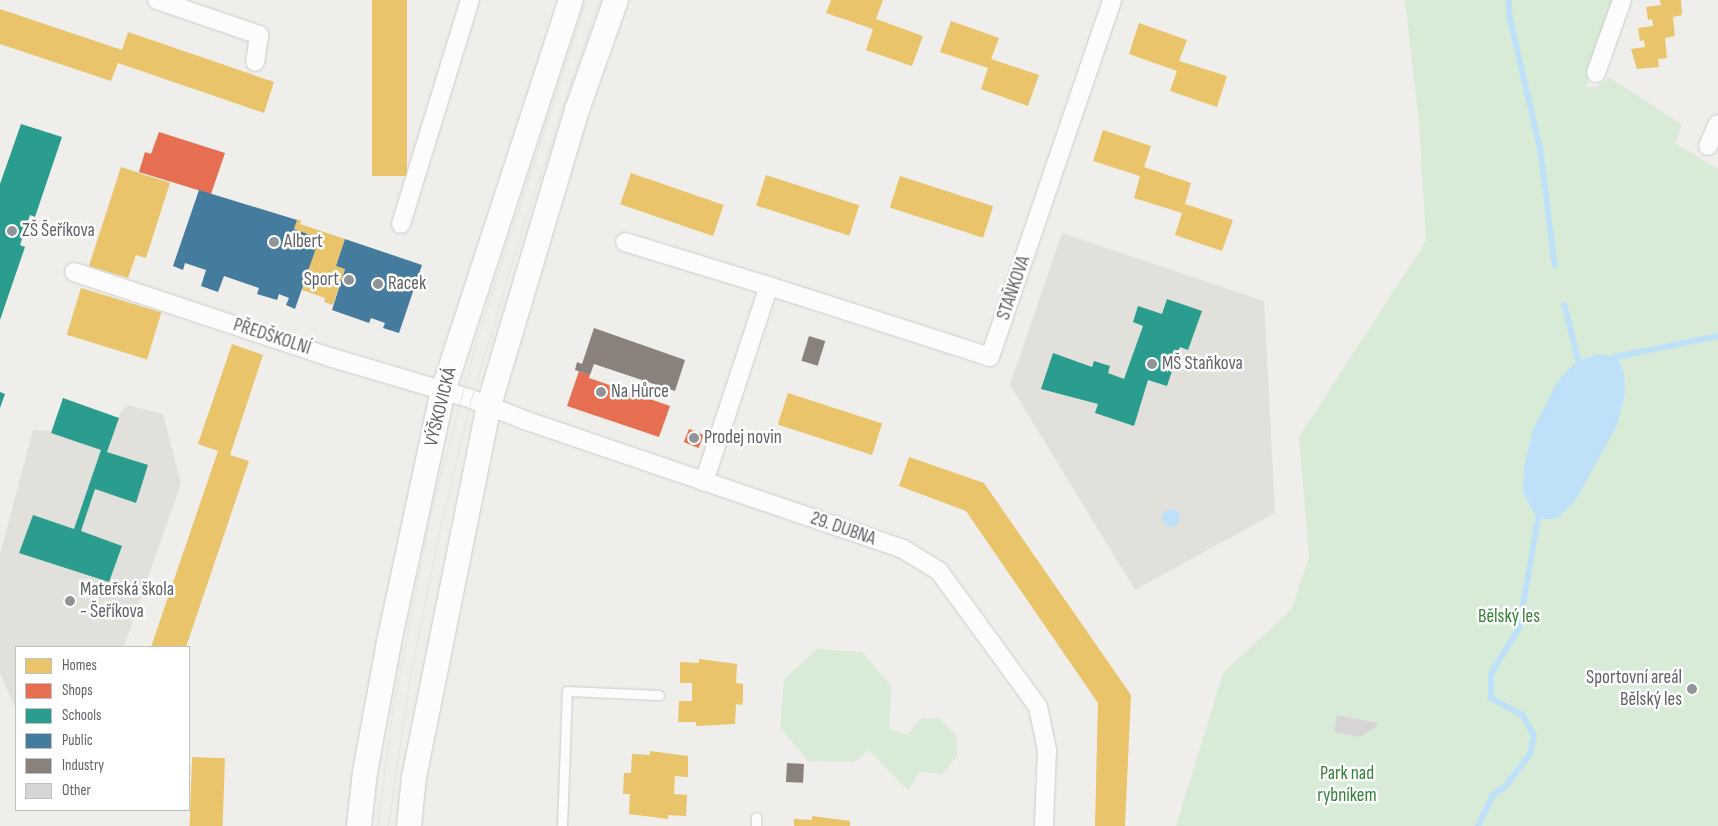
<!DOCTYPE html>
<meta charset="utf-8">
<style>
body{margin:0}
#map{position:relative;width:1718px;height:826px;overflow:hidden;background:#efeeea;font-family:"Sofia Sans Condensed",sans-serif}
div>[style]{position:absolute}
.education>*{inset:0;background:#e2e0da}
.green>*{inset:0;background:#d8ebd6}
.water>*{inset:0;background:#bfe0f9}
.round{border-radius:50%}
.homes>*{inset:0;background:#e9c46a;transform-origin:0 0}
.shops>*{inset:0;background:#e76f51;transform-origin:0 0}
.schools>*{inset:0;background:#2a9d8f}
.public>*{inset:0;background:#457b9d}
.industry>*{inset:0;background:#8a817c;transform-origin:0 0}
.stream>*{height:5.5px;margin:-2.75px;padding:0 2.75px;transform-origin:2.75px;border-radius:2.75px;background:#bfe0f9}
.building>*{inset:0;background:#d6d5d3}
.roads{filter:drop-shadow(0 0 1px #cbcccc) drop-shadow(0 0 1px #cbcccc)}
.lane>*{height:9px;margin:-4.5px;padding:0 4.5px;transform-origin:4.5px;border-radius:4.5px;background:#fdfcfc}
.street>*{height:18px;margin:-9px;padding:0 9px;transform-origin:9px;border-radius:9px;background:#fdfcfc}
.secondary>*{height:24px;margin:-12px;padding:0 12px;transform-origin:12px;border-radius:12px;background:#fdfcfc}
.tram>*{height:1px;margin:-0.5px;padding:0 0.5px;transform-origin:0.5px;border-radius:0.5px;background:#e4e4e4}
.dots>*{width:14px;height:14px;translate:-50% -50%;box-sizing:border-box;border:2px solid #fff;border-radius:50%}
span{translate:-50% -50%;white-space:nowrap;text-align:center;line-height:1.15;-webkit-text-stroke:5px #fff;paint-order:stroke}
.poi-label{font-size:19px;color:#5f6368}
.left{translate:0 -50%;text-align:left}
.right{translate:-100% -50%;text-align:right}
.street-label{font-size:19px;color:#5f6368}
.park-label{font-size:19px;color:#348238}
.legend{position:absolute;left:15px;top:646px;width:175px;height:165px;box-sizing:border-box;background:#fff;border:1px solid #bfc1c3;margin:0;padding:6px 9px;list-style:none;font-size:15px;color:#5f6368}
.legend li{display:flex;align-items:center;gap:10px;height:25px}
.legend b{width:25px;border:1px solid #bfc1c3}
</style>
<div id="map">
<div class="education">
<div style="clip-path:polygon(1062px 233px,1264px 301px,1275px 513px,1135px 590px,1010px 385px)"></div>
<div style="clip-path:polygon(127px 405px,163px 414px,181px 483px,124px 647px,16px 647px,16px 710px,0 673px,0 554px,33px 430px,50px 431px,109px 448px,120px 413px)"></div>
</div>
<div class="green">
<div style="clip-path:polygon(1405px 0,1614px 0,1586px 87px,1597px 87px,1609px 77px,1682px 125px,1675px 143px,1718px 169px,1718px 826px,1176px 826px,1223px 673px,1291px 610px,1309px 558px,1299px 437px,1426px 241px,1419px 123px)"></div>
<div style="clip-path:polygon(817px 649px,862px 652px,891px 686px,889px 729px,907px 735px,922px 718px,939px 718px,957px 736px,957px 757px,942px 774px,920px 772px,908px 790px,869px 750px,854px 762px,808px 761px,780px 727px,784px 679px)"></div>
</div>
<div class="water">
<div style="clip-path:polygon(1600px 354px,1618px 358px,1624px 373px,1625px 394px,1617px 426px,1575px 501px,1556px 519px,1537px 519px,1523px 492px,1524px 467px,1533px 429px,1557px 382px,1578px 360px)"></div>
<div class="round" style="left:1162px;top:509px;width:18px;height:18px"></div>
</div>
<div class="homes">
<div style="left:372px;top:0;width:35px;height:176px"></div>
<div style="clip-path:polygon(831px 0,883px 0,876px 19px,923px 36px,912px 66px,866px 50px,873px 29px,826px 13px)"></div>
<div style="clip-path:polygon(1660px 0,1681px 0,1682px 15px,1673px 17px,1675px 36px,1665px 38px,1667px 58px,1658px 59px,1659px 67px,1637px 69px,1631px 49px,1645px 47px,1644px 40px,1640px 41px,1638px 28px,1653px 26px,1652px 19px,1648px 20px,1646px 7px,1661px 5px)"></div>
<div style="clip-path:polygon(0 9px,122px 50px,128px 32px,274px 82px,264px 113px,118px 63px,111px 81px,0 44px)"></div>
<div style="clip-path:polygon(951px 21px,999px 38px,991px 59px,1039px 75px,1028px 106px,981px 89px,988px 68px,940px 52px)"></div>
<div style="clip-path:polygon(1139px 23px,1187px 40px,1179px 61px,1227px 76px,1217px 107px,1170px 91px,1177px 71px,1129px 54px)"></div>
<div style="clip-path:polygon(1103px 130px,1151px 146px,1144px 167px,1191px 183px,1185px 204px,1233px 220px,1222px 251px,1175px 235px,1182px 213px,1134px 198px,1140px 176px,1093px 161px)"></div>
<div style="clip-path:polygon(121px 167px,170px 183px,146px 258px,136px 255px,128px 278px,89px 266px)"></div>
<div style="left:631px;top:173px;width:98px;height:33px;rotate:19deg"></div>
<div style="left:766px;top:175px;width:98px;height:32px;rotate:18deg"></div>
<div style="left:900px;top:176px;width:98px;height:33px;rotate:18deg"></div>
<div style="clip-path:polygon(297px 219px,301px 221px,300px 224px,345px 239px,336px 266px,345px 269px,333px 305px,324px 302px,325px 298px,302px 290px,317px 242px,313px 236px,294px 229px)"></div>
<div style="left:81px;top:288px;width:84px;height:49px;rotate:17deg"></div>
<div style="clip-path:polygon(232px 344px,263px 355px,230px 455px,249px 461px,186px 647px,151px 647px,218px 451px,198px 444px)"></div>
<div style="left:788px;top:393px;width:99px;height:33px;rotate:18deg"></div>
<div style="clip-path:polygon(909px 457px,984px 483px,1131px 695px,1125px 826px,1095px 826px,1098px 703px,966px 511px,899px 486px)"></div>
<div style="clip-path:polygon(699px 659px,737px 664px,736px 683px,743px 684px,743px 701px,742px 705px,736px 704px,735px 724px,696px 726px,696px 722px,678px 722px,679px 701px,692px 701px,692px 683px,680px 683px,680px 662px,699px 663px)"></div>
<div style="clip-path:polygon(650px 751px,688px 756px,688px 777px,675px 776px,674px 794px,687px 795px,686px 816px,668px 815px,668px 819px,629px 814px,630px 794px,623px 794px,624px 773px,631px 773px,632px 754px,650px 755px)"></div>
<div style="left:192px;top:757px;width:33px;height:69px;rotate:2deg"></div>
<div style="clip-path:polygon(812px 816px,850px 821px,850px 826px,794px 826px,794px 819px,812px 820px)"></div>
</div>
<div class="shops">
<div style="clip-path:polygon(159px 132px,225px 153px,211px 194px,139px 172px,145px 152px,151px 154px)"></div>
<div style="clip-path:polygon(579px 371px,590px 375px,589px 378px,670px 406px,659px 437px,567px 406px)"></div>
<div style="left:689px;top:429px;width:16px;height:14px;rotate:22deg"></div>
</div>
<div class="schools">
<div style="clip-path:polygon(21px 124px,62px 137px,35px 217px,30px 215px,20px 245px,25px 247px,0 320px,0 184px)"></div>
<div style="clip-path:polygon(1167px 299px,1202px 311px,1188px 350px,1180px 347px,1167px 386px,1148px 380px,1134px 426px,1095px 413px,1098px 404px,1041px 389px,1053px 353px,1092px 367px,1094px 361px,1110px 366px,1108px 373px,1124px 379px,1143px 326px,1133px 322px,1138px 306px,1162px 314px)"></div>
<div style="clip-path:polygon(0 392px,5px 394px,0 408px)"></div>
<div style="clip-path:polygon(63px 398px,119px 418px,107px 452px,148px 465px,136px 503px,95px 489px,81px 531px,122px 546px,109px 582px,19px 553px,33px 515px,74px 529px,101px 450px,51px 433px)"></div>
</div>
<div class="public">
<div style="clip-path:polygon(199px 190px,297px 220px,294px 229px,313px 236px,317px 245px,295px 309px,286px 305px,289px 298px,279px 294px,277px 300px,257px 294px,259px 288px,224px 276px,218px 292px,201px 286px,206px 270px,185px 263px,183px 270px,173px 266px)"></div>
<div style="clip-path:polygon(345px 239px,422px 265px,399px 333px,383px 328px,385px 323px,371px 318px,369px 323px,332px 310px,345px 269px,336px 266px)"></div>
</div>
<div class="industry">
<div style="clip-path:polygon(594px 328px,685px 360px,675px 391px,594px 364px,590px 375px,575px 370px,577px 362px,582px 364px)"></div>
<div style="left:809px;top:336px;width:17px;height:26px;rotate:17deg"></div>
<div style="left:787px;top:763px;width:17px;height:19px;rotate:3deg"></div>
</div>
<div class="stream">
<div style="left:1509px;top:0;width:17px;rotate:87deg"></div>
<div style="left:1510px;top:17px;width:138px;rotate:77deg"></div>
<div style="left:1541px;top:151px;width:115px;rotate:83deg"></div>
<div style="left:1565px;top:305px;width:63px;rotate:76.2deg"></div>
<div style="left:1615px;top:357px;width:105px;rotate:-11.5deg"></div>
<div style="left:1478px;top:826px;width:34px;rotate:-64deg"></div>
<div style="left:1493px;top:795px;width:16px;rotate:-35deg"></div>
<div style="left:1506px;top:786px;width:40px;rotate:-53deg"></div>
<div style="left:1530px;top:754px;width:18px;rotate:-77deg"></div>
<div style="left:1534px;top:736px;width:23px;rotate:-119deg"></div>
<div style="left:1523px;top:716px;width:37px;rotate:-151deg"></div>
<div style="left:1491px;top:698px;width:24px;rotate:-90deg"></div>
<div style="left:1491px;top:674px;width:54px;rotate:-58.7deg"></div>
<div style="left:1519px;top:628px;width:117px;rotate:-80.1deg"></div>
</div>
<div class="building">
<div style="clip-path:polygon(1337px 715px,1378px 723px,1376px 727px,1359px 737px,1334px 732px)"></div>
</div>
<div class="roads">
<div class="lane">
<div style="left:562px;top:826px;width:135px;rotate:-87.9deg"></div>
<div style="left:567px;top:691px;width:92px;rotate:2.5deg"></div>
<div style="left:756px;top:826px;width:9px;rotate:-90deg"></div>
</div>
<div class="street">
<div style="left:157px;top:0;width:108px;rotate:18.9deg"></div>
<div style="left:259px;top:35px;width:27px;rotate:98deg"></div>
<div style="left:1596px;top:73px;width:77px;rotate:-70.4deg"></div>
<div style="left:1708px;top:146px;width:24px;rotate:-66deg"></div>
<div style="left:401px;top:224px;width:234px;rotate:-72.9deg"></div>
<div style="left:625px;top:242px;width:151px;rotate:17deg"></div>
<div style="left:74px;top:272px;width:273px;rotate:18.4deg"></div>
<div style="left:333px;top:358px;width:144px;rotate:16.5deg"></div>
<div style="left:471px;top:399px;width:60px;rotate:21.4deg"></div>
<div style="left:527px;top:421px;width:397px;rotate:18.8deg"></div>
<div style="left:903px;top:549px;width:42px;rotate:31.4deg"></div>
<div style="left:939px;top:571px;width:168px;rotate:53.9deg"></div>
<div style="left:1038px;top:707px;width:44px;rotate:78.2deg"></div>
<div style="left:1047px;top:750px;width:76px;rotate:92.3deg"></div>
<div style="left:704px;top:482px;width:206px;rotate:-71.7deg"></div>
<div style="left:769px;top:286px;width:232px;rotate:17.8deg"></div>
<div style="left:990px;top:357px;width:377px;rotate:-71.1deg"></div>
</div>
<div class="secondary">
<div style="left:359px;top:826px;width:54px;rotate:-83.7deg"></div>
<div style="left:365px;top:772px;width:132px;rotate:-79.5deg"></div>
<div style="left:389px;top:642px;width:257px;rotate:-77.9deg"></div>
<div style="left:443px;top:391px;width:411px;rotate:-71.9deg"></div>
<div style="left:409px;top:826px;width:49px;rotate:-84.2deg"></div>
<div style="left:414px;top:777px;width:379px;rotate:-78.6deg"></div>
<div style="left:489px;top:405px;width:308px;rotate:-73.4deg"></div>
<div style="left:577px;top:110px;width:117px;rotate:-70.5deg"></div>
</div>
</div>
<div class="tram">
<div style="left:377px;top:826px;width:113px;rotate:-82.4deg"></div>
<div style="left:392px;top:714px;width:216px;rotate:-79.1deg"></div>
<div style="left:433px;top:502px;width:173px;rotate:-74.9deg"></div>
<div style="left:478px;top:335px;width:352px;rotate:-72.1deg"></div>
<div style="left:388px;top:826px;width:152px;rotate:-81.7deg"></div>
<div style="left:410px;top:676px;width:142px;rotate:-78.6deg"></div>
<div style="left:438px;top:537px;width:142px;rotate:-76.6deg"></div>
<div style="left:471px;top:399px;width:184px;rotate:-73.2deg"></div>
<div style="left:524px;top:223px;width:235px;rotate:-71.6deg"></div>
</div>
<div class="dots">
<div style="left:12px;top:231px;background:#919496"></div>
<div style="left:274px;top:242px;background:#919496"></div>
<div style="left:349px;top:280px;background:#919496"></div>
<div style="left:378px;top:284px;background:#919496"></div>
<div style="left:1152px;top:364px;background:#919496"></div>
<div style="left:601px;top:392px;background:#919496"></div>
<div style="left:694px;top:438px;background:#919496"></div>
<div style="left:70px;top:601px;background:#919496"></div>
<div style="left:1692px;top:689px;background:#919496"></div>
</div>
<div class="poi-label">
<span class="left" style="left:22px;top:231px">ZŠ Šeříkova</span>
<span class="left" style="left:284px;top:242px">Albert</span>
<span class="right" style="left:339px;top:280px">Sport</span>
<span class="left" style="left:388px;top:284px">Racek</span>
<span class="left" style="left:1162px;top:364px">MŠ Staňkova</span>
<span class="left" style="left:611px;top:392px">Na Hůrce</span>
<span class="left" style="left:704px;top:438px">Prodej novin</span>
<span class="left" style="left:80px;top:601px">Mateřská škola<br>- Šeříkova</span>
<span class="right" style="left:1682px;top:689px">Sportovní areál<br>Bělský les</span>
</div>
<div class="street-label">
<span style="left:1014px;top:288px;rotate:-71deg">STAŇKOVA</span>
<span style="left:272px;top:337px;rotate:18deg">PŘEDŠKOLNÍ</span>
<span style="left:441px;top:407px;rotate:-76deg">VÝŠKOVICKÁ</span>
<span style="left:843px;top:529px;rotate:19deg">29. DUBNA</span>
</div>
<div class="park-label">
<span style="left:1509px;top:617px">Bělský les</span>
<span style="left:1347px;top:785px">Park nad<br>rybníkem</span>
</div>
<ul class="legend">
<li><b style="height:14px;background:#e9c46a"></b>Homes</li>
<li><b style="height:14px;background:#e76f51"></b>Shops</li>
<li><b style="height:14px;background:#2a9d8f"></b>Schools</li>
<li><b style="height:14px;background:#457b9d"></b>Public</li>
<li><b style="height:14px;background:#8a817c"></b>Industry</li>
<li><b style="height:14px;background:#d6d5d3"></b>Other</li>
</ul>
</div>
